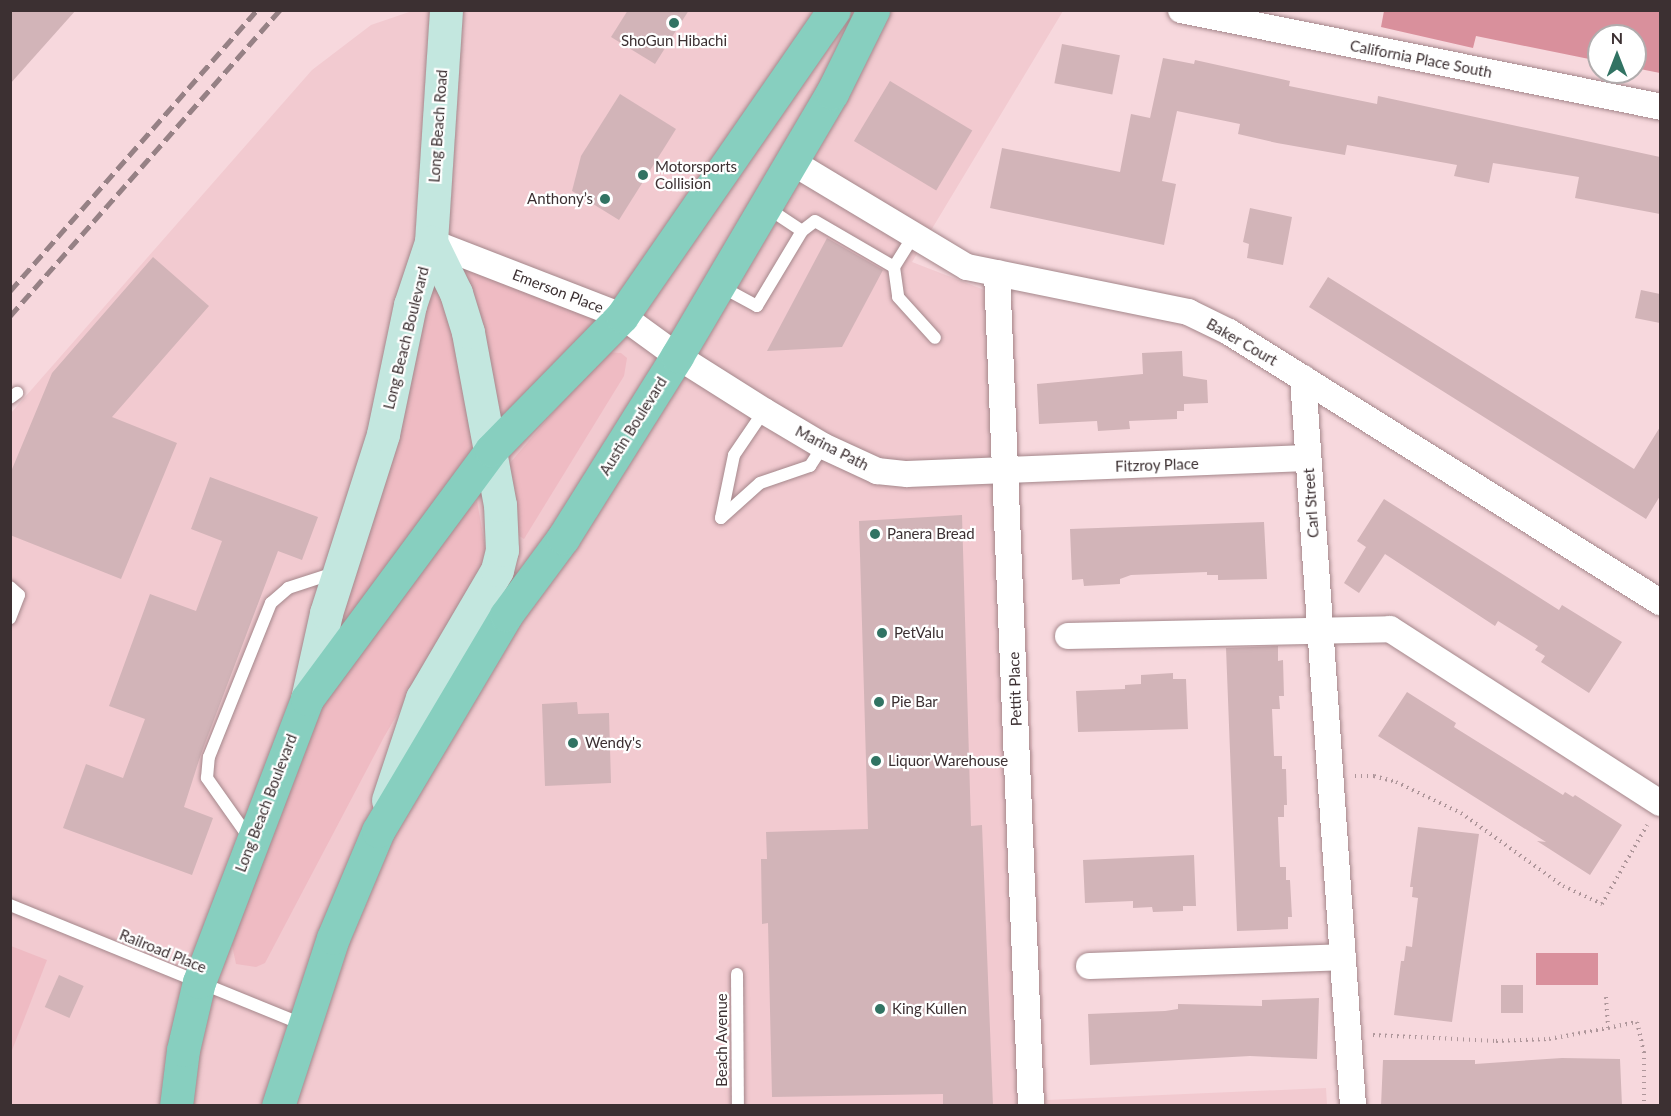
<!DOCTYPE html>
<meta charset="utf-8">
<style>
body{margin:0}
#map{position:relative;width:1671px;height:1116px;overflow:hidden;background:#f7d8dd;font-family:Lato,sans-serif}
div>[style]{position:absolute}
.built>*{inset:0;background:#f2cad0}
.green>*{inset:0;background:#efbbc3}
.water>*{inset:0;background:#d9909c;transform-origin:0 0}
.building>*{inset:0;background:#d2b4b8;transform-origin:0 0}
.path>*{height:4px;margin-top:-2px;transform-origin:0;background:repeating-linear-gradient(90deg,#ae969a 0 1.5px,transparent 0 6px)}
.roads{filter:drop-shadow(0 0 2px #a4878b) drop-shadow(0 0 2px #a4878b)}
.service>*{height:12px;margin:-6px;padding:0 6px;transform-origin:6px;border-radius:6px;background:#fff}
.minor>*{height:26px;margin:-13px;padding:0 13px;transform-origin:13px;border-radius:13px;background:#fff}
.secondary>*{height:33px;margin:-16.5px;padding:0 16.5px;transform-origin:16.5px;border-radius:16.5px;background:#c3e7df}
.primary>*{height:33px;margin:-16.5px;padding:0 16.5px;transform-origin:16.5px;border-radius:16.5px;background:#87cfbf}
.rail>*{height:4.5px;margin-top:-2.25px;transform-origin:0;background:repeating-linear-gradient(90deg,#968185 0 12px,transparent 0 18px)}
.dots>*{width:16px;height:16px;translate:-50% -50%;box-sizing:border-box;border:3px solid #fff;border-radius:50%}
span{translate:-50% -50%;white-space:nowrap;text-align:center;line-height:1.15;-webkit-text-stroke:4.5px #fff;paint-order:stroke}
.poi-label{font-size:15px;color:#3c3032}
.left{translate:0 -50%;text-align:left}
.right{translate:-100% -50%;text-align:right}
.street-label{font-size:15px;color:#3c3032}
.frame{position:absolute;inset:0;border:12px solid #3c3032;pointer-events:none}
.north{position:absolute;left:1587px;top:24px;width:60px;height:60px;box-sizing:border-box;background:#fff;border:2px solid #b1acad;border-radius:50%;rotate:0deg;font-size:16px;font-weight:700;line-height:24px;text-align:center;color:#3c3032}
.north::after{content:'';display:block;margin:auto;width:21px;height:27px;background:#317363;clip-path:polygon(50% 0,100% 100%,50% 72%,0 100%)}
</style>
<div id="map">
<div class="built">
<div style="clip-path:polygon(412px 11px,1063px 11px,912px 262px,1013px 301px,1047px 1100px,1326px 1088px,1327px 1105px,11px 1106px,11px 413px,312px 70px,371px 25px)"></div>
</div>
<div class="green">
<div style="clip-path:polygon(445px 255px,610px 321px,494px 438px)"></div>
<div style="clip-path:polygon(431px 260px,449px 294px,476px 446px,320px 664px)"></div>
<div style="clip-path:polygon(605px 352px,621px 353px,627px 358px,624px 376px,524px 539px,510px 530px,503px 471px)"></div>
<div style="clip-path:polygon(477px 501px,486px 552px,480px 573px,384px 737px,265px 963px,256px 967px,236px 964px,232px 945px,310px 731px,347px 658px,405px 577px)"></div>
<div style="clip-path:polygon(11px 946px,47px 960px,11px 1053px,10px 946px)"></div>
</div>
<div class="water">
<div style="clip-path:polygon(1384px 11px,1660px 11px,1660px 73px,1635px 68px,1635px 36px,1599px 36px,1599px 61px,1476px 36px,1473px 48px,1381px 27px)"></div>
<div style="left:1598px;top:953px;width:32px;height:62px;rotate:90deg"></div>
</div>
<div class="building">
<div style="clip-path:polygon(10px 10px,76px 10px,10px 84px)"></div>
<div style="clip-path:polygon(628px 10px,689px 10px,655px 64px,611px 37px)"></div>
<div style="left:1062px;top:44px;width:59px;height:40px;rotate:11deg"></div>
<div style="clip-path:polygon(1163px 58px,1194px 64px,1195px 60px,1290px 81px,1289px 86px,1377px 104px,1378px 96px,1660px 157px,1660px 214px,1575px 198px,1579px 177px,1493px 163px,1489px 183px,1454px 176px,1457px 165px,1347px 145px,1345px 155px,1277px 143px,1238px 134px,1240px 124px,1177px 111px,1162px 181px,1176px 184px,1164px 245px,990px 208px,1002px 148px,1120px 172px,1131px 114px,1150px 118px)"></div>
<div style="left:890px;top:81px;width:96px;height:70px;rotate:31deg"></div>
<div style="clip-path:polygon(620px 94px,676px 129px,619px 220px,572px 191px,581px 156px)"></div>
<div style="clip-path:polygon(1250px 208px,1292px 217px,1283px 265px,1247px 258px,1249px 244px,1243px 242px)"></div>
<div style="clip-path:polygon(827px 238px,883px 270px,842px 347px,767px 351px)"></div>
<div style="clip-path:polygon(153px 257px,209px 306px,112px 417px,177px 443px,121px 579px,10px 535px,10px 474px,52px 373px)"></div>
<div style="clip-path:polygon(1328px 277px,1634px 469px,1660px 427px,1660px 496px,1646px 519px,1309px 307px)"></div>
<div style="clip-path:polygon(1641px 290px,1660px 294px,1660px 323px,1635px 318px)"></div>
<div style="clip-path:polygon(1182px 351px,1183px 376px,1207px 380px,1208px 403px,1184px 404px,1184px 411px,1177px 411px,1177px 419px,1129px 421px,1130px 429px,1098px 431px,1097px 421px,1039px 424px,1037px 384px,1143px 374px,1142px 353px)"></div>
<div style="clip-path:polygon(210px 477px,318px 517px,302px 560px,278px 551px,201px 754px,184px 807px,213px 818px,192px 875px,63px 828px,86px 764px,123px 778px,145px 719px,109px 706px,150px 594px,196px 611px,222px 541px,191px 529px)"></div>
<div style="clip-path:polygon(1384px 499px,1559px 610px,1562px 605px,1622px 642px,1589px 693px,1541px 662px,1545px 656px,1535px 650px,1538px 646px,1498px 621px,1495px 626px,1385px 554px,1359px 593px,1344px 583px,1366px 547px,1357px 541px)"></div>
<div style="clip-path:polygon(962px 515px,971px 826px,982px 825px,993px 1106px,943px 1106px,943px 1094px,772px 1097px,768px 923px,762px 924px,761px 859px,767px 859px,766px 832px,868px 829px,859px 521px)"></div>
<div style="clip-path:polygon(1264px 522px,1267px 579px,1218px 580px,1218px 575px,1207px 575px,1207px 572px,1131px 575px,1120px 579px,1120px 584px,1084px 586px,1083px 579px,1072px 580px,1070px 529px)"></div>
<div style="clip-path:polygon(1278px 646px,1278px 661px,1283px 660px,1284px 696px,1279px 696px,1280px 709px,1272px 709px,1274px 756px,1282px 756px,1282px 769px,1286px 769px,1287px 805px,1284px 805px,1284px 817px,1278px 817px,1280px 867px,1286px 867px,1286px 880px,1290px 880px,1292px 917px,1288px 917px,1288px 929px,1237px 931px,1226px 648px)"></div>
<div style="clip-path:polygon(1173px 673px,1173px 679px,1186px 679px,1188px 729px,1078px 732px,1076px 691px,1125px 689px,1125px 685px,1141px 684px,1141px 675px)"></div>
<div style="clip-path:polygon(1407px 692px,1456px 723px,1454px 727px,1563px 795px,1565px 792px,1573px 797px,1575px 795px,1622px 825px,1590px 875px,1537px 841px,1546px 842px,1378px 736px)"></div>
<div style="clip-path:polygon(577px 702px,578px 714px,609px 713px,611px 783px,545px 786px,542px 704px)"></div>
<div style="clip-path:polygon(1418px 827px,1479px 834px,1452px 1022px,1394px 1015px,1401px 961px,1404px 961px,1406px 946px,1412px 947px,1418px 898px,1412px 897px,1413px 887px,1410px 887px)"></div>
<div style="clip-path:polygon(1194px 855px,1196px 906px,1183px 906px,1183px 911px,1153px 912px,1152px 907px,1133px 908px,1133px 901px,1085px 903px,1083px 860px)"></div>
<div style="left:59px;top:975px;width:27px;height:35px;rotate:24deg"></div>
<div style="left:1501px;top:985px;width:22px;height:28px"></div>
<div style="clip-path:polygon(1319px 998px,1317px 1059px,1250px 1056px,1090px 1065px,1088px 1014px,1165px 1011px,1178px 1009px,1178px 1004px,1262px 1006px,1262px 1000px)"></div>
<div style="clip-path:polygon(1562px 1058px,1620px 1059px,1622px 1106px,1381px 1106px,1383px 1060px,1475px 1060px,1475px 1064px)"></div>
</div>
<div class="path">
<div style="left:1355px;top:776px;width:19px"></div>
<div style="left:1374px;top:776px;width:23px;rotate:15deg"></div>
<div style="left:1396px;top:782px;width:72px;rotate:25.5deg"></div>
<div style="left:1461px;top:813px;width:125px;rotate:35.6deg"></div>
<div style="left:1563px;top:886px;width:43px;rotate:24.8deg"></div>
<div style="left:1602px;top:904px;width:91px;rotate:-60.3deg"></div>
<div style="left:1606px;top:997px;width:31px;rotate:86deg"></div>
<div style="left:1608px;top:1028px;width:30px;rotate:-12deg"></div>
<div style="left:1637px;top:1022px;width:31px;rotate:77deg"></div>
<div style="left:1644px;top:1052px;width:54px;rotate:90deg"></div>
<div style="left:1373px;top:1035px;width:123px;rotate:2.8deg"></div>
<div style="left:1496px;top:1041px;width:53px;rotate:-2.2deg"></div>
<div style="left:1549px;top:1039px;width:60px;rotate:-10.6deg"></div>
</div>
<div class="roads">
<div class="service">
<div style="left:766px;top:207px;width:43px;rotate:33.7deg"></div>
<div style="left:894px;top:267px;width:38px;rotate:-58deg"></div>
<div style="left:720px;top:286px;width:42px;rotate:28.4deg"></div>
<div style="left:757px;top:306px;width:87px;rotate:-59deg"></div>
<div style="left:802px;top:231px;width:16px;rotate:-38deg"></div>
<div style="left:815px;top:221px;width:91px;rotate:30.2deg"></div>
<div style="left:894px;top:267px;width:30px;rotate:82deg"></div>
<div style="left:898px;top:297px;width:55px;rotate:47.9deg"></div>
<div style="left:10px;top:398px;width:9px;rotate:-36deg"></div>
<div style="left:721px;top:518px;width:52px;rotate:-41.9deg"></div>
<div style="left:760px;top:483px;width:53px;rotate:-18.8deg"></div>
<div style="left:810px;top:466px;width:24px;rotate:-57deg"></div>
<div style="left:721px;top:518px;width:64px;rotate:-78.3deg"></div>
<div style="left:734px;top:455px;width:53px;rotate:-55.7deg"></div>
<div style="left:10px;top:587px;width:12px;rotate:42deg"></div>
<div style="left:19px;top:595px;width:25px;rotate:111deg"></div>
<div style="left:250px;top:839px;width:75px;rotate:-125.2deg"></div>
<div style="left:207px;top:778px;width:21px;rotate:-85deg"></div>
<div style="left:209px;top:757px;width:166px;rotate:-68.1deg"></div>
<div style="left:271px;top:603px;width:23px;rotate:-41deg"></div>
<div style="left:288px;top:588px;width:48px;rotate:-18.1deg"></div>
<div style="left:10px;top:905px;width:318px;rotate:22.2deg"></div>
<div style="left:737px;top:974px;width:132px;rotate:89.6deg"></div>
</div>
<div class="minor">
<div style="left:1181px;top:10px;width:489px;rotate:11.4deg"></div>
<div style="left:792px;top:162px;width:204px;rotate:31deg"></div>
<div style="left:967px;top:267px;width:226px;rotate:11.5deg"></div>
<div style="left:1188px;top:312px;width:46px;rotate:26deg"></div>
<div style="left:1229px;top:332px;width:509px;rotate:32.07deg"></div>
<div style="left:431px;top:242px;width:205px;rotate:21.2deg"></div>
<div style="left:622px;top:316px;width:68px;rotate:36deg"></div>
<div style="left:677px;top:356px;width:103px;rotate:32.3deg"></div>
<div style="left:764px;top:411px;width:69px;rotate:30.7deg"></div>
<div style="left:823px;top:446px;width:60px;rotate:24.8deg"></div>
<div style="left:877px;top:471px;width:30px;rotate:6deg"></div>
<div style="left:907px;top:474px;width:400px;rotate:-2.3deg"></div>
<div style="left:997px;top:273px;width:834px;rotate:87.66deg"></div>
<div style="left:1303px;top:378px;width:730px;rotate:86.07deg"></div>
<div style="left:1068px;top:636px;width:322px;rotate:-1.2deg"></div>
<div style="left:1390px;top:629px;width:321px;rotate:32.8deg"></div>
<div style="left:1089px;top:966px;width:254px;rotate:-2deg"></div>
</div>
<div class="secondary">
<div style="left:307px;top:699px;width:88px;rotate:-77.5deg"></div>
<div style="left:326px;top:613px;width:188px;rotate:-72.3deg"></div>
<div style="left:383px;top:434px;width:132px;rotate:-78.2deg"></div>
<div style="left:410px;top:305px;width:66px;rotate:-71.6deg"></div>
<div style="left:431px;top:242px;width:232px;rotate:-86.3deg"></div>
<div style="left:388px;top:800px;width:108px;rotate:-71.6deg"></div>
<div style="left:422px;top:698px;width:148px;rotate:-59.6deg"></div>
<div style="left:497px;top:570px;width:21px;rotate:-76deg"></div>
<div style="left:502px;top:550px;width:45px;rotate:-92.5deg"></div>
<div style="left:500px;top:505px;width:176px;rotate:-100.5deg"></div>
<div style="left:468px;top:332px;width:41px;rotate:-107.1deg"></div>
<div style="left:456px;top:293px;width:57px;rotate:-116.1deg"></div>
</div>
<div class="primary">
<div style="left:176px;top:1106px;width:56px;rotate:-82.9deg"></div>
<div style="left:183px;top:1050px;width:70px;rotate:-76.8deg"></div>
<div style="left:199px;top:982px;width:303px;rotate:-69.1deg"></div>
<div style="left:307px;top:699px;width:310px;rotate:-53.5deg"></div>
<div style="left:491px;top:450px;width:187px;rotate:-45.6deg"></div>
<div style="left:622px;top:316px;width:372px;rotate:-55.3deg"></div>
<div style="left:278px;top:1106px;width:177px;rotate:-71.9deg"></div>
<div style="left:333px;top:938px;width:116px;rotate:-67.2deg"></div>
<div style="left:378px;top:831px;width:251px;rotate:-59.3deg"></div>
<div style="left:506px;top:615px;width:96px;rotate:-53.5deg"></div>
<div style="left:563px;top:538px;width:215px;rotate:-57.9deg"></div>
<div style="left:677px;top:356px;width:305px;rotate:-59.5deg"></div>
<div style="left:832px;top:93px;width:93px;rotate:-63.7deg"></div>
</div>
</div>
<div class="rail">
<div style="left:10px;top:291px;width:374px;rotate:-48.7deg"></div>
<div style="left:10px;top:316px;width:408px;rotate:-48.6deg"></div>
</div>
<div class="dots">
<div style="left:674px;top:23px;background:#317363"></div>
<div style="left:643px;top:175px;background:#317363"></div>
<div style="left:605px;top:199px;background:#317363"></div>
<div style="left:875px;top:534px;background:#317363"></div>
<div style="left:882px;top:633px;background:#317363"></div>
<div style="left:879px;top:702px;background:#317363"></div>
<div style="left:573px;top:743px;background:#317363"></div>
<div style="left:876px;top:761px;background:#317363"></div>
<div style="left:880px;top:1009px;background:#317363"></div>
</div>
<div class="poi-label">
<span style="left:674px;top:41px">ShoGun Hibachi</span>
<span class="left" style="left:655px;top:175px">Motorsports<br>Collision</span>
<span class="right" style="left:593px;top:199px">Anthony’s</span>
<span class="left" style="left:887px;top:534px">Panera Bread</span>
<span class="left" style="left:894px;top:633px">PetValu</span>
<span class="left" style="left:891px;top:702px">Pie Bar</span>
<span class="left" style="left:585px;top:743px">Wendy's</span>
<span class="left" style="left:888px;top:761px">Liquor Warehouse</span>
<span class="left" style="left:892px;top:1009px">King Kullen</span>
</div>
<div class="street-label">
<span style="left:1421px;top:59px;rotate:11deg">California Place South</span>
<span style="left:438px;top:126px;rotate:-86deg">Long Beach Road</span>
<span style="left:558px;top:291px;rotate:21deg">Emerson Place</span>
<span style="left:406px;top:338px;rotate:-76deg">Long Beach Boulevard</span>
<span style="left:1242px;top:342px;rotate:30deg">Baker Court</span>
<span style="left:633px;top:426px;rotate:-58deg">Austin Boulevard</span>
<span style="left:832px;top:448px;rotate:27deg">Marina Path</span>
<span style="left:1157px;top:465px;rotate:-2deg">Fitzroy Place</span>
<span style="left:1311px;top:503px;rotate:-94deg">Carl Street</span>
<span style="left:1015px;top:689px;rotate:-92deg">Pettit Place</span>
<span style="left:266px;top:803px;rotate:-69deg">Long Beach Boulevard</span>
<span style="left:163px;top:951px;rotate:22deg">Railroad Place</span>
<span style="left:722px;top:1040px;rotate:-90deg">Beach Avenue</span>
</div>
<div class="frame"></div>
<div class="north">N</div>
</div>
